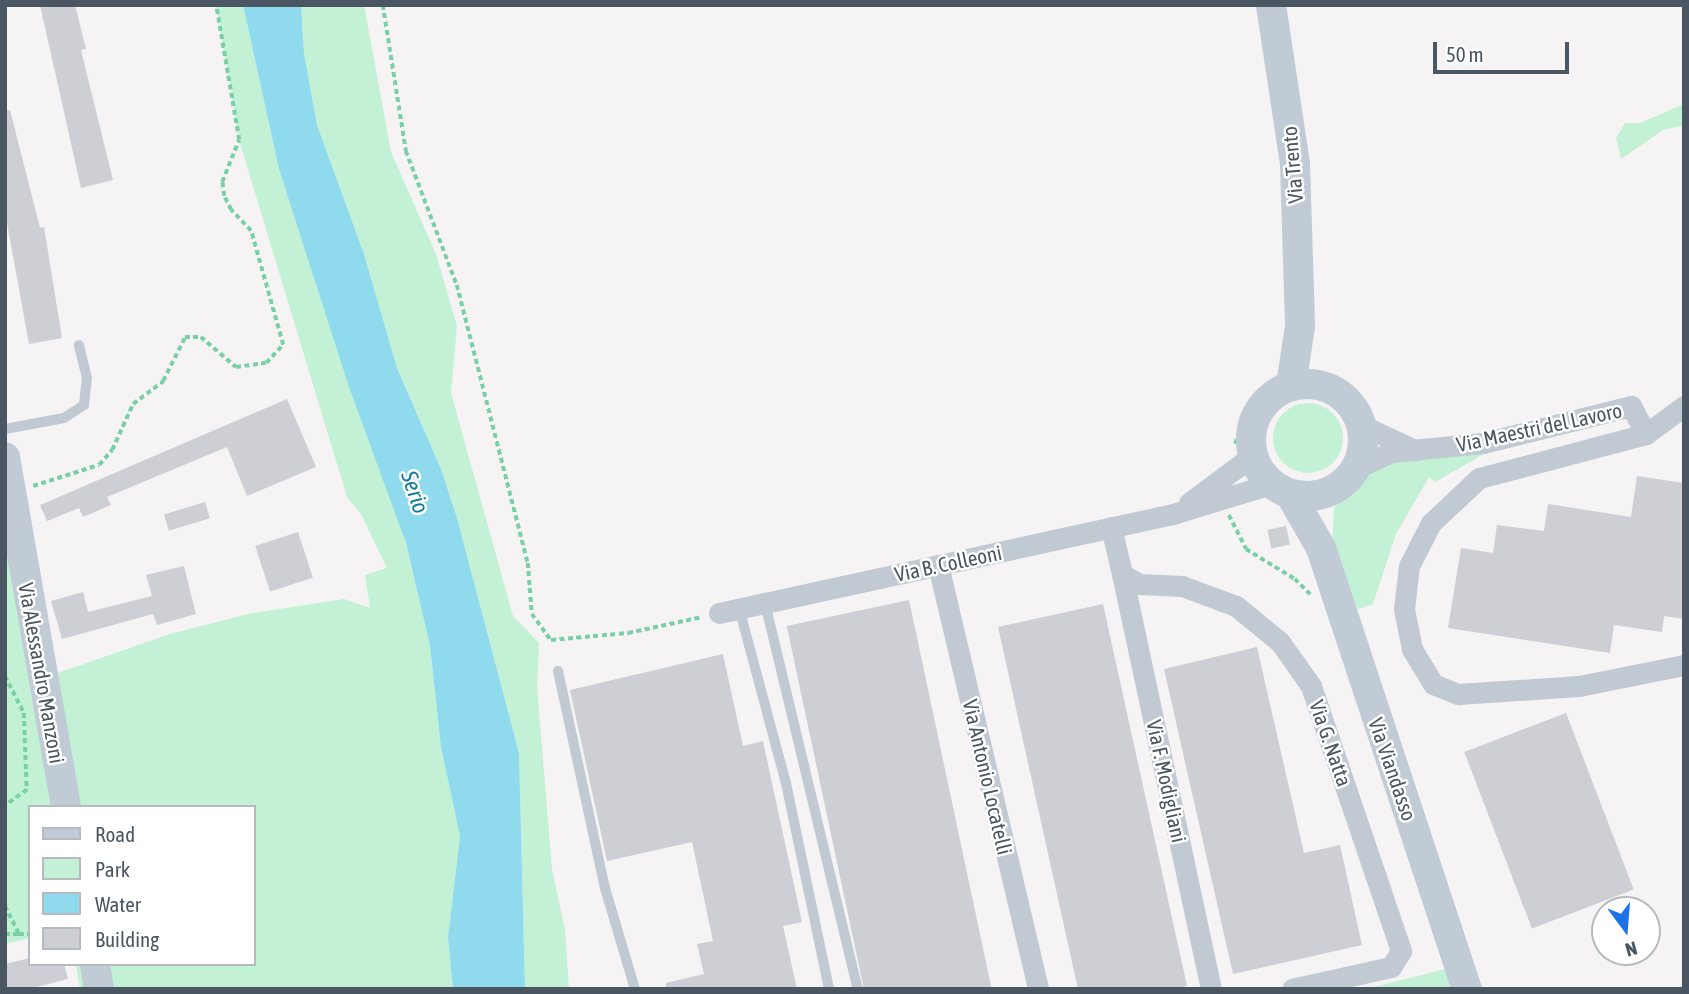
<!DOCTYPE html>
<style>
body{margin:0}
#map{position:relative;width:1689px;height:994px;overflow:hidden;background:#f5f3f3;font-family:"Asap Condensed",sans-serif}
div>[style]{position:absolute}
.green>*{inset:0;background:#c3f1d5}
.round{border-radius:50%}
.water>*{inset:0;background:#90daee}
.building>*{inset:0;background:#cdcfd5;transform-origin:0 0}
.path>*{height:3.5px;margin-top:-1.75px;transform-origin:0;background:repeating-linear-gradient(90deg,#7ad0a6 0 5px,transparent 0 8.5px)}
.lane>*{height:10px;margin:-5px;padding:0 5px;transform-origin:5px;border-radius:5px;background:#c1cad2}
.street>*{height:21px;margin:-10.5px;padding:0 10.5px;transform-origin:10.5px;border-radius:10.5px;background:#c1cad2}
.secondary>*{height:30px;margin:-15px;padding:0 15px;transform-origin:15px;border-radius:15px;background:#c1cbd6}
.secondary>.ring{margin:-15px;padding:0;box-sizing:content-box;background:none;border:30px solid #c1cbd6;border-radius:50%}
span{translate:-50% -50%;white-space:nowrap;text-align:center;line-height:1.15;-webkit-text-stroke:5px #fff;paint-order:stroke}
.street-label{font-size:21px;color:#4a5661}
.water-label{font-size:23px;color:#0c7c9b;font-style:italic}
.frame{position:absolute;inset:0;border:7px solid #4a5661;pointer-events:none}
.legend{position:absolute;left:28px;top:805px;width:228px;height:161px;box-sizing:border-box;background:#fff;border:2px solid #b7bbc0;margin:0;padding:9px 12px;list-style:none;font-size:21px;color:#4a5661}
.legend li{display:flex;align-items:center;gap:14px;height:35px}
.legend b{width:35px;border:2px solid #b7bbc0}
.north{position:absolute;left:1591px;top:896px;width:70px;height:70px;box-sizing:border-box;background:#fff;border:2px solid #b7bbc0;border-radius:50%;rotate:164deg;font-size:19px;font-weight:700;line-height:28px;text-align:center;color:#4a5661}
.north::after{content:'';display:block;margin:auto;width:24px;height:32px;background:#1a73e8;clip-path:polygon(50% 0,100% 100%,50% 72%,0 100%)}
.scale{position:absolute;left:1433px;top:42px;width:136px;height:32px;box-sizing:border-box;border:4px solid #4a5661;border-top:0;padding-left:9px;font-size:21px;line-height:24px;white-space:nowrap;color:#4a5661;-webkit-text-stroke:5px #fff;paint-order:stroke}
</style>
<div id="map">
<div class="green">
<div style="clip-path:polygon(216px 5px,243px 5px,279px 169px,406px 543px,430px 646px,441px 746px,460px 836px,448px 938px,453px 989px,80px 989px,76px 964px,254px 964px,254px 807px,30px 807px,30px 938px,5px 944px,5px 549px,32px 546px,55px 674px,170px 634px,248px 614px,344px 599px,370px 608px,365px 575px,387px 568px,361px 514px,347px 497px,239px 140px)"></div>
<div style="clip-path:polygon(301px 5px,364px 5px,391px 152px,436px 254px,457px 326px,451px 393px,513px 616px,539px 643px,537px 687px,552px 869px,565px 930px,569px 989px,525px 989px,519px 753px,457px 518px,441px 469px,397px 368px,364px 254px,317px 125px,304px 53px)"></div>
<div style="clip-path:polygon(1684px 104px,1684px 125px,1663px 130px,1621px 159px,1616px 138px,1625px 123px,1640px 123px)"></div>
<div class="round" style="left:1273px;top:403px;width:70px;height:70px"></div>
<div style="clip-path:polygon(1487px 452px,1435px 482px,1429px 477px,1396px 534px,1373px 604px,1346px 613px,1332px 548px,1334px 508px,1365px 464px)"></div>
<div style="clip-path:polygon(1458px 966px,1464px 989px,1365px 989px)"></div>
</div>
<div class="water">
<div style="clip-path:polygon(243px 5px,301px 5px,304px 53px,317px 125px,364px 254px,397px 368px,441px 469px,457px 518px,519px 753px,525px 989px,453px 989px,448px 938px,460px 836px,441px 747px,430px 646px,406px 543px,349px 387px,279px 169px)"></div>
</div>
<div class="building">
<div style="clip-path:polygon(40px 5px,75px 5px,86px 49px,81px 50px,113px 180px,81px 188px)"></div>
<div style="clip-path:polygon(10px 110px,40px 228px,44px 227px,62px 338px,29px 344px,5px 212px,5px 111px)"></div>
<div style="clip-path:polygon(287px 399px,316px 467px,247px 496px,227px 447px,107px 497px,111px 505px,83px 517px,79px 508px,47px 521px,40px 505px)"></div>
<div style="clip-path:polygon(1637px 476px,1684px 483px,1684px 619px,1664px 616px,1662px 632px,1614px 625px,1610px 653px,1448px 628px,1461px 548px,1493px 553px,1497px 525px,1544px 531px,1548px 504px,1631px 517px)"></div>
<div style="left:205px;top:502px;width:17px;height:43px;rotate:73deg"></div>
<div style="left:1286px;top:526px;width:19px;height:19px;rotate:78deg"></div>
<div style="left:298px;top:532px;width:48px;height:45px;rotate:72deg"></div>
<div style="clip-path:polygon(184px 566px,196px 614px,157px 625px,153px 614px,62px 639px,51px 601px,83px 592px,88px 612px,152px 596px,146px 575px)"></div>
<div style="left:909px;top:600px;width:398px;height:125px;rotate:78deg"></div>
<div style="clip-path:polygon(1103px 604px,1187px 986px,1174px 989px,1078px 989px,998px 627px)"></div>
<div style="clip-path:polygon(1257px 647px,1304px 853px,1340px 845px,1362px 945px,1233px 974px,1164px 669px)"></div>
<div style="clip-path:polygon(723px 654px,743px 746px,763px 741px,802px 922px,783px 926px,797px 989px,666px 989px,666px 983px,704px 974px,697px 944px,713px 941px,692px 842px,607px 861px,570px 690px)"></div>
<div style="left:1566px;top:713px;width:189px;height:109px;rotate:69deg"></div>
<div style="clip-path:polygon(30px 958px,30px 964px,64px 964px,68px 979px,29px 989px,5px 989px,5px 964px)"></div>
</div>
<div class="path">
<div style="left:383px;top:5px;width:148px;rotate:81deg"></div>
<div style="left:406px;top:151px;width:143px;rotate:69.2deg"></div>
<div style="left:457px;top:285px;width:287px;rotate:75.7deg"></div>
<div style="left:528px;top:563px;width:51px;rotate:85.5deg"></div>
<div style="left:532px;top:614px;width:32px;rotate:54deg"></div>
<div style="left:551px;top:640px;width:77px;rotate:-5.2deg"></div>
<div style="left:628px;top:633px;width:76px;rotate:-12.2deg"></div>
<div style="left:1235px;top:444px;width:34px;rotate:-73deg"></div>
<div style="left:1245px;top:412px;width:32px;rotate:-46deg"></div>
<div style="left:33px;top:486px;width:69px;rotate:-17.7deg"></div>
<div style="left:99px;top:465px;width:20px;rotate:-49deg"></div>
<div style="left:112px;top:450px;width:51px;rotate:-65.5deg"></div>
<div style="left:133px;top:404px;width:38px;rotate:-37deg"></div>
<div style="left:163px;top:381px;width:49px;rotate:-63.4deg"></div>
<div style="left:185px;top:337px;width:16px"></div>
<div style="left:201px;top:337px;width:46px;rotate:40.6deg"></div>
<div style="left:236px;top:367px;width:30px;rotate:-8deg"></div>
<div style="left:266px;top:363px;width:25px;rotate:-47deg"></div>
<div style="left:283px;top:345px;width:118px;rotate:-105.7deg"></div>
<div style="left:251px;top:231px;width:29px;rotate:-134deg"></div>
<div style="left:231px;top:210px;width:16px;rotate:-117deg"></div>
<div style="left:224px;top:196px;width:14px;rotate:-98deg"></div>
<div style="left:222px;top:182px;width:45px;rotate:-68deg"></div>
<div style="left:239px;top:140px;width:137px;rotate:-99.7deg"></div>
<div style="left:1229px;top:515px;width:38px;rotate:63deg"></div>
<div style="left:1246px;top:549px;width:57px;rotate:31.5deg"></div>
<div style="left:1295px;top:579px;width:23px;rotate:45deg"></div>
<div style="left:5px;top:676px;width:42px;rotate:62.8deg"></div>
<div style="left:24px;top:713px;width:77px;rotate:87.8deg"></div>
<div style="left:27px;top:790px;width:27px;rotate:144deg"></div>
<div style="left:5px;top:906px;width:31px;rotate:63deg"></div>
<div style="left:19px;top:934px;width:11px"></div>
<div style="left:5px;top:934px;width:14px"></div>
</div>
<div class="lane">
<div style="left:5px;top:429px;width:60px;rotate:-10.6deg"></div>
<div style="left:64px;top:418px;width:24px;rotate:-33deg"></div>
<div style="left:84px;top:405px;width:27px;rotate:-84deg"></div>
<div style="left:87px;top:378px;width:34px;rotate:-104deg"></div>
<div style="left:765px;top:603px;width:397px;rotate:76.5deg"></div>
<div style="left:739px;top:608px;width:181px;rotate:75deg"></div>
<div style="left:786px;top:783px;width:210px;rotate:78.2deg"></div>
<div style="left:558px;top:671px;width:222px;rotate:77.8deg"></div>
<div style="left:605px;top:888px;width:105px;rotate:73.5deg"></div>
</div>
<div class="street">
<div style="left:1684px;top:406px;width:47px;rotate:143.6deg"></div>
<div style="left:1646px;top:434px;width:173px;rotate:165.2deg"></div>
<div style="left:1479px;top:478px;width:66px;rotate:136.8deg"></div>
<div style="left:1431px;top:523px;width:48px;rotate:117.1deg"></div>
<div style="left:1409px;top:566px;width:43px;rotate:96.6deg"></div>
<div style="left:1404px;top:609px;width:41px;rotate:78.7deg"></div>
<div style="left:1412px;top:649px;width:41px;rotate:59deg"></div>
<div style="left:1433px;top:684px;width:27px;rotate:22deg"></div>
<div style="left:1458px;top:694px;width:121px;rotate:-3.8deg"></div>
<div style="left:1579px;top:686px;width:107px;rotate:-11.3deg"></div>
<div style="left:1361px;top:425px;width:60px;rotate:24.8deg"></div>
<div style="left:1355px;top:469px;width:40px;rotate:-25deg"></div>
<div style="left:1391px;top:452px;width:92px;rotate:-5.6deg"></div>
<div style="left:1483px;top:443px;width:153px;rotate:-14deg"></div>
<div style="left:1631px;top:406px;width:32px;rotate:62deg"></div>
<div style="left:1189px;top:503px;width:79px;rotate:-36.7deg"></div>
<div style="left:1111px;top:527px;width:48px;rotate:76.8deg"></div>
<div style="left:1122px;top:574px;width:20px;rotate:30deg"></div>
<div style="left:1139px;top:584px;width:43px;rotate:2.7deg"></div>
<div style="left:1182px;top:586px;width:58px;rotate:20.3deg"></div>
<div style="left:1236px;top:606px;width:57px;rotate:39.3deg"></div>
<div style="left:1280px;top:642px;width:54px;rotate:54.8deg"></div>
<div style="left:1311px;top:686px;width:280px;rotate:71.2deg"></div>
<div style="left:1401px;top:951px;width:19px;rotate:122deg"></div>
<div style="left:1391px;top:967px;width:101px;rotate:167.5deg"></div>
<div style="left:938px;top:565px;width:436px;rotate:76.7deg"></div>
<div style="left:1122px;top:574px;width:424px;rotate:77.9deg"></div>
<div style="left:719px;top:613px;width:468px;rotate:-12.3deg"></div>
<div style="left:1176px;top:513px;width:99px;rotate:-17deg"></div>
</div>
<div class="secondary">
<div style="left:1271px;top:5px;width:161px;rotate:81.4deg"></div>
<div style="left:1295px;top:164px;width:162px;rotate:88.2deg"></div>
<div style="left:1300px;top:326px;width:61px;rotate:98.5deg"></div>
<div class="ring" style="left:1251px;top:384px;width:82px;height:82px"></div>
<div style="left:5px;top:457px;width:355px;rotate:80.1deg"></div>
<div style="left:1290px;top:494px;width:62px;rotate:60.1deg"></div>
<div style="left:1321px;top:548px;width:465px;rotate:71.7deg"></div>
<div style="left:95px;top:964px;width:25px;rotate:81deg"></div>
</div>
<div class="street-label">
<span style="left:1292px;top:165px;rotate:-95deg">Via Trento</span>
<span style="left:1539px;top:427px;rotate:-12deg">Via Maestri del Lavoro</span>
<span style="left:948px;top:563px;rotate:-12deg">Via B. Colleoni</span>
<span style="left:42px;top:673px;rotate:80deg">Via Alessandro Manzoni</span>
<span style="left:1331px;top:743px;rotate:71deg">Via G. Natta</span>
<span style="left:1393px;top:769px;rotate:71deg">Via Viandasso</span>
<span style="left:988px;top:777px;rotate:77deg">Via Antonio Locatelli</span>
<span style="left:1167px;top:781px;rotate:78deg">Via F. Modigliani</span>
</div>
<div class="water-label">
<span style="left:415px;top:492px;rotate:71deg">Serio</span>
</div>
<div class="frame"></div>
<ul class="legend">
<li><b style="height:9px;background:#c1cbd6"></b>Road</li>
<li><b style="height:19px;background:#c3f1d5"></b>Park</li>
<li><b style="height:19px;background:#90daee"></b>Water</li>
<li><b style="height:19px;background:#cdcfd5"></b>Building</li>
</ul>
<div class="north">N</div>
<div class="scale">50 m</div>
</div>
